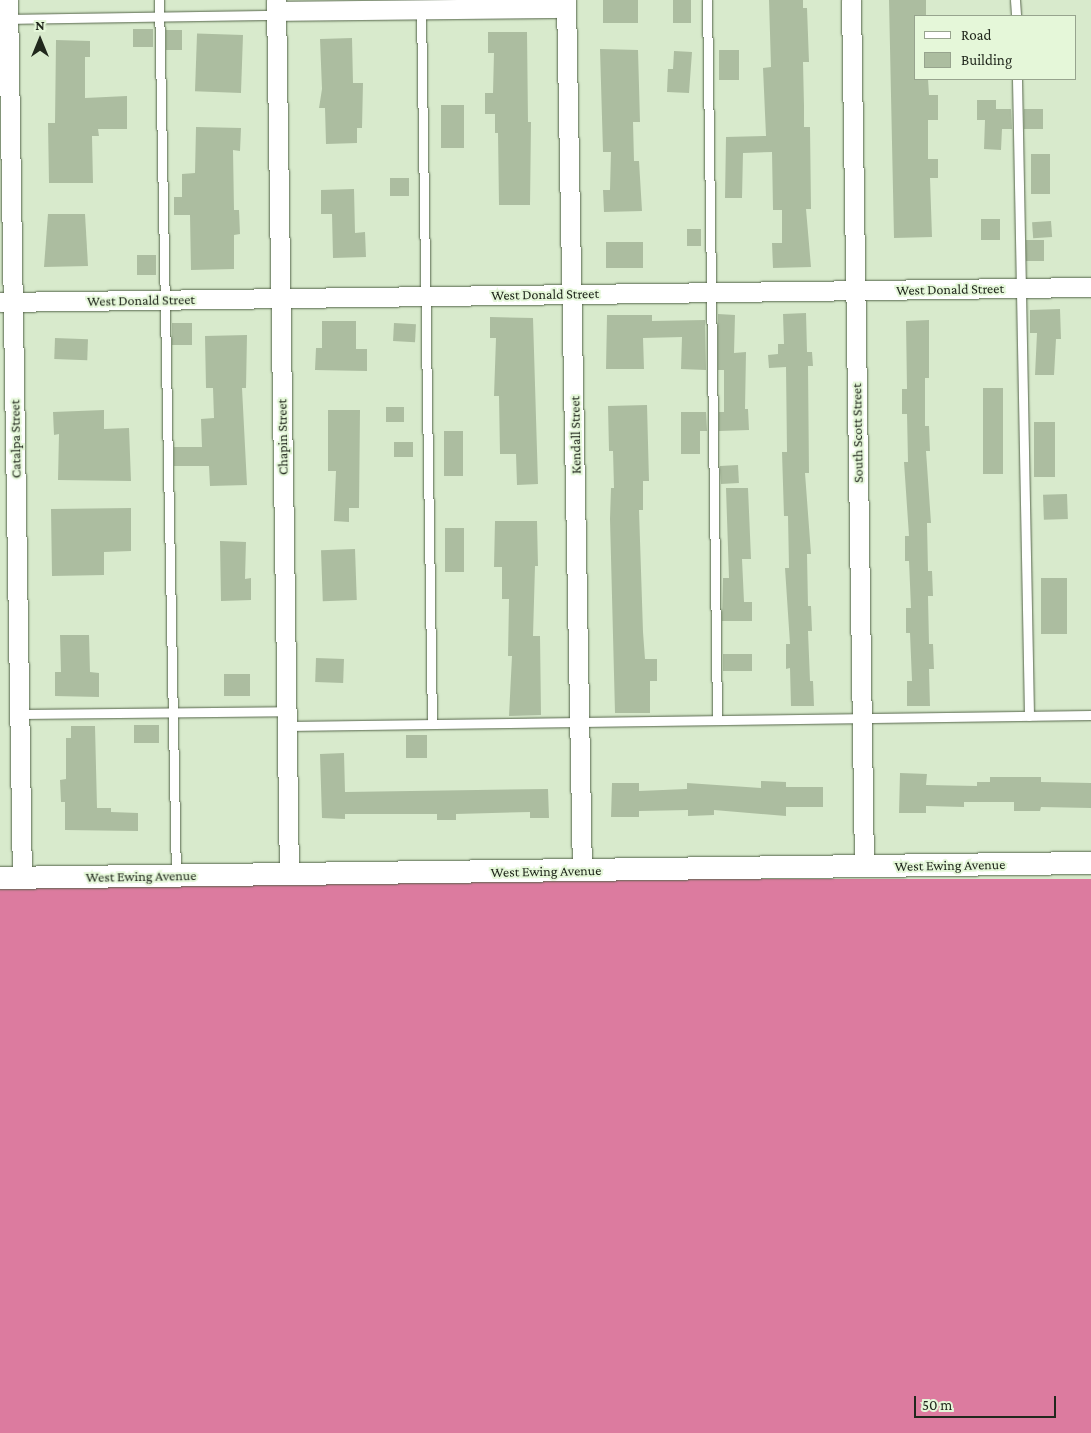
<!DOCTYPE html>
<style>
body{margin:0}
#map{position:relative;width:1091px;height:1433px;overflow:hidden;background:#d8eacc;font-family:"Crimson Pro",serif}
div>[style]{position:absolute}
.forest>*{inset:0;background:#dc7b9f;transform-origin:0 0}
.building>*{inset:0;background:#acbda0;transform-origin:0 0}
.roads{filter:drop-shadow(0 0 1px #55654a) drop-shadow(0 0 1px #55654a)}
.service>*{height:9px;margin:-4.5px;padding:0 4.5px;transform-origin:4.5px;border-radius:4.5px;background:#fff}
.minor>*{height:19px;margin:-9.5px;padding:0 9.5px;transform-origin:9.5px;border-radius:9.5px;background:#fff}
.tertiary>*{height:22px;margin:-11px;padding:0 11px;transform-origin:11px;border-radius:11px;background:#fff}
span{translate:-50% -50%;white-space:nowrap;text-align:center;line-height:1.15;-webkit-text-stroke:4px #e5f7d9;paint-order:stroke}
.street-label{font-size:14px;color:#21281d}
.legend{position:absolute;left:914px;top:15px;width:162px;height:65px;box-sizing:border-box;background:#e5f7d9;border:1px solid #97a48e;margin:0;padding:6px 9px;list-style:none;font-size:15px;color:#21281d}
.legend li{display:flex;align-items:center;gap:10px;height:25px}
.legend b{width:25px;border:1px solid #97a48e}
.north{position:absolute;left:15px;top:15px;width:50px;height:50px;-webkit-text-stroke:4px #e5f7d9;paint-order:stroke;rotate:0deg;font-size:14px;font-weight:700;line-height:20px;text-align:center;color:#21281d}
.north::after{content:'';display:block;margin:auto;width:18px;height:22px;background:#21281d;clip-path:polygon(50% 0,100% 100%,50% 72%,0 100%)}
.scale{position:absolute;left:914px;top:1396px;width:142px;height:22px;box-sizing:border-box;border:2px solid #21281d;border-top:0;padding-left:6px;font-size:15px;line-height:18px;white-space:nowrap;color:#21281d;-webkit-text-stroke:4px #e5f7d9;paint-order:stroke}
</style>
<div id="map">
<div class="forest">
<div style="left:1091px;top:879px;width:554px;height:1091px;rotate:90deg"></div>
</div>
<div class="building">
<div style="left:603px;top:0;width:35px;height:23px"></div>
<div style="left:673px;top:0;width:18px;height:23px"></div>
<div style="clip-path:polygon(769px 0,803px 0,803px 8px,807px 8px,809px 62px,803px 62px,804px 106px,804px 127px,810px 127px,811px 209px,806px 209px,811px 267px,773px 268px,772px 243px,782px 243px,782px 210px,773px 210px,772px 152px,743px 153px,742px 198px,725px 198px,726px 137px,766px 136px,763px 68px,771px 67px)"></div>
<div style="clip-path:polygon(889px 0,926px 0,926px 16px,915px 16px,915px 79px,928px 79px,929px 95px,938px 95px,938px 120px,928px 120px,928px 159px,938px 159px,938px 178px,930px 178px,932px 237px,894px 238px)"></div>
<div style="left:133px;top:29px;width:20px;height:18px"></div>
<div style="left:166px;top:30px;width:16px;height:20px"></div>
<div style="clip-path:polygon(488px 32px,527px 32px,528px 122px,531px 122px,530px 205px,499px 205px,498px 133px,495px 133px,495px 114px,485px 114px,485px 93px,493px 93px,494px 53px,488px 53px)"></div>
<div style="left:243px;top:35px;width:58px;height:46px;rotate:92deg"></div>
<div style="clip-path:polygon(352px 38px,353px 83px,363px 83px,362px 128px,357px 128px,357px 143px,326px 144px,325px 108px,319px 108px,322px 89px,320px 39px)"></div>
<div style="clip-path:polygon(56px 40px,90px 41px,90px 57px,85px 57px,85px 98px,127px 96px,127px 129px,98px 129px,99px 136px,92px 136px,93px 183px,49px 183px,48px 123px,55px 123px)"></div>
<div style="clip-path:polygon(600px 49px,638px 50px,640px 122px,633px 122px,634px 161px,639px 161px,642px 211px,604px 212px,603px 190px,610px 190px,611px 152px,603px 152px)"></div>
<div style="left:719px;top:50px;width:20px;height:30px"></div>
<div style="clip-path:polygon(674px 51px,692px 52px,689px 93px,667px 92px,668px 69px,673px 69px)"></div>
<div style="clip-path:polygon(977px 100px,996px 100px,996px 109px,1011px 109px,1012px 129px,1002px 129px,1001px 150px,984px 149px,985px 120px,977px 120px)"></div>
<div style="left:441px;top:105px;width:23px;height:43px"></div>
<div style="left:1024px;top:109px;width:19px;height:20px"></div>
<div style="clip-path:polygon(196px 127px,241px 128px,240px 151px,233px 150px,234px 210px,239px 210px,240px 234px,234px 235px,234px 269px,191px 270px,190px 215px,174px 215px,174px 197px,182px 197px,182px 174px,195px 173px)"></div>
<div style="left:1031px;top:154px;width:19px;height:40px"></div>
<div style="left:390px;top:178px;width:19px;height:18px"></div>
<div style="clip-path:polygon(354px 189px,355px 233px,365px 232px,366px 257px,333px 258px,332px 214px,321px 214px,321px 190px)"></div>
<div style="clip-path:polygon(48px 214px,85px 214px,88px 266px,44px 267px)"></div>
<div style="left:981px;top:219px;width:19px;height:21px"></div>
<div style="left:1051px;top:221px;width:16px;height:19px;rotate:86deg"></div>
<div style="left:687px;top:229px;width:14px;height:17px"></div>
<div style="left:1026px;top:240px;width:18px;height:21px"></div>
<div style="left:643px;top:242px;width:26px;height:37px;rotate:90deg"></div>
<div style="left:137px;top:255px;width:19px;height:20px"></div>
<div style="clip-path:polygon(1060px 309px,1061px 339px,1056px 339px,1054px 375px,1035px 375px,1037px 333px,1030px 333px,1030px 310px)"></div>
<div style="clip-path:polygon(806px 313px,807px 352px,812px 352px,813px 366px,808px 366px,809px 473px,805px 473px,811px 554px,807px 554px,808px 606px,811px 606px,812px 631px,808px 631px,810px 681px,813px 681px,814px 706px,791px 706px,790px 668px,786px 669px,786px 644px,790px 644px,785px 568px,789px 568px,788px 516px,784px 516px,782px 452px,787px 452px,786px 367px,769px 368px,768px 355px,778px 354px,778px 344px,784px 344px,783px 314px)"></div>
<div style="clip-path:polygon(718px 314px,735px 315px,734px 353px,746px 352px,745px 409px,748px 409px,749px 430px,719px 431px,719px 412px,724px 412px,724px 370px,718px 370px)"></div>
<div style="clip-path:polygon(607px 315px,652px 315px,652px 321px,705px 320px,706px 370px,681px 369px,682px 337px,643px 338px,644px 369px,606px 369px)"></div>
<div style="clip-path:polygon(490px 317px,533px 318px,538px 484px,517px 485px,516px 454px,500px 454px,499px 396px,494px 396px,496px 338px,490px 338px)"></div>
<div style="clip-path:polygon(929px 320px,929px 378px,925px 378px,925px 426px,929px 426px,930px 451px,926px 451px,931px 523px,927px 523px,928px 571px,932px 571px,933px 596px,928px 596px,929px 644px,933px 644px,934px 669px,929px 669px,930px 706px,907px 706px,907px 681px,912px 681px,910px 633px,906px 633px,906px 608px,911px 608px,909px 561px,905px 561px,905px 536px,909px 536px,904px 462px,908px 462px,907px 414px,902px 414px,902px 389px,907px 389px,906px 321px)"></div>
<div style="clip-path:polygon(322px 321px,356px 321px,356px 349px,367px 349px,367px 371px,315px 370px,316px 348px,322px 348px)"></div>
<div style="left:192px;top:323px;width:22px;height:20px;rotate:90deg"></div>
<div style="left:394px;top:323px;width:22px;height:18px;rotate:3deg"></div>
<div style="clip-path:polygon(247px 335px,246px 388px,242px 388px,247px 485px,210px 486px,209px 466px,174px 466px,174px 447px,202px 447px,201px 419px,214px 418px,213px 388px,206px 388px,205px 336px)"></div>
<div style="left:55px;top:338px;width:33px;height:21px;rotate:2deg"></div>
<div style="left:983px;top:388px;width:20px;height:86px"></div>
<div style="clip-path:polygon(647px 405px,649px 481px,643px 481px,643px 510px,639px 510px,643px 632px,645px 659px,657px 659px,657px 681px,650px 681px,650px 713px,615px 713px,610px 519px,611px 488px,614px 488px,613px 451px,609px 451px,608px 406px)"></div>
<div style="left:386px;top:407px;width:18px;height:15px"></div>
<div style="clip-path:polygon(104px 410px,104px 429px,129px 428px,131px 481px,58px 480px,59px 434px,54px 435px,53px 412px)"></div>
<div style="clip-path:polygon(328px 410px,360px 410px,359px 508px,349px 508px,349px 522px,334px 521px,336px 471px,328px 471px)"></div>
<div style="clip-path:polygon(681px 412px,706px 412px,707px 431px,700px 431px,700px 454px,681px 454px)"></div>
<div style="left:1034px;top:422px;width:21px;height:55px"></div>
<div style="left:444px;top:431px;width:19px;height:45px"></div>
<div style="left:394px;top:442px;width:19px;height:15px"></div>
<div style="left:738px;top:465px;width:18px;height:18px;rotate:87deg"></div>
<div style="clip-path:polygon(726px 488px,748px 488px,751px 559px,742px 559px,744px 602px,752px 602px,752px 621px,722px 621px,723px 578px,729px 578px)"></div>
<div style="left:1067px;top:494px;width:25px;height:24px;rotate:88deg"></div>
<div style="clip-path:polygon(131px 508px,131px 551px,104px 552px,104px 575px,52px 576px,51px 509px)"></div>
<div style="clip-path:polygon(495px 521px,537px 521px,538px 566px,535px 566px,533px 636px,540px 636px,541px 715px,509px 716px,512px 656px,508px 656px,509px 599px,502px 599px,502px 567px,494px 567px)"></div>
<div style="left:464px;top:528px;width:44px;height:19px;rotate:90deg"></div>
<div style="clip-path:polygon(220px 541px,246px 542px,245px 579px,251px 578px,251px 600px,221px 601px)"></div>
<div style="left:355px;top:549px;width:51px;height:34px;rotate:88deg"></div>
<div style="left:1041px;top:578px;width:26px;height:56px"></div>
<div style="clip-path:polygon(60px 635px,89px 635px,90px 672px,99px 673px,99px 697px,55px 696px,55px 672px,61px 672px)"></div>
<div style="left:723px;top:654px;width:29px;height:17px"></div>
<div style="left:316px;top:658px;width:28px;height:24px;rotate:2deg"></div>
<div style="left:224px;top:674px;width:26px;height:22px"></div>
<div style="left:134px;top:725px;width:25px;height:18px"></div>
<div style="clip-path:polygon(71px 726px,95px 726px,97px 808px,111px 808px,111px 812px,138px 813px,138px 831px,65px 830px,65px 802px,61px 802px,60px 780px,66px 779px,66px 738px,71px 738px)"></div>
<div style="left:406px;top:735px;width:21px;height:23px"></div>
<div style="clip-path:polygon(344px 753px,345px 792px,548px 789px,549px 818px,530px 818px,530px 812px,456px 814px,456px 820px,437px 820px,437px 814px,345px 814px,345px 819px,322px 818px,320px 754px)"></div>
<div style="clip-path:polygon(900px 773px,927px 774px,926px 785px,977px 786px,977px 782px,990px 782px,990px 777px,1041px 777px,1041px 782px,1091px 783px,1091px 808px,1041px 807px,1040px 811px,1014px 811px,1014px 802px,964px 802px,964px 807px,926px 806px,926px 813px,899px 813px)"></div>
<div style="clip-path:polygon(761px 781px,786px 782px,786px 787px,823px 787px,823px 807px,786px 807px,786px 816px,714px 810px,714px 815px,688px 816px,688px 810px,639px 811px,639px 817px,611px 817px,612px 783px,639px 783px,639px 791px,687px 789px,687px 783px,761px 788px)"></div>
</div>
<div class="roads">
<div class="service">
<div style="left:159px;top:0;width:875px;rotate:88.89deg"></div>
<div style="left:707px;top:0;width:720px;rotate:89.2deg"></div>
<div style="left:1015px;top:0;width:16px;rotate:86deg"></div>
<div style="left:421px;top:9px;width:715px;rotate:89.12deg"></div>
<div style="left:8px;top:19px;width:268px;rotate:-0.9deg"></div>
<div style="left:1017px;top:79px;width:637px;rotate:88.92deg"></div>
<div style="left:21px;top:714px;width:266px;rotate:-0.6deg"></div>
<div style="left:288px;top:726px;width:803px;rotate:-0.78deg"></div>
</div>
<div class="minor">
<div style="left:8px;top:0;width:878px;rotate:89.09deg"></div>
<div style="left:276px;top:0;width:875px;rotate:89.15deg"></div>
<div style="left:566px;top:0;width:871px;rotate:88.95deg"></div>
<div style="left:851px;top:0;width:867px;rotate:89.14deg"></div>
<div style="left:276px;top:11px;width:290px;rotate:-0.6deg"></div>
<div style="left:0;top:302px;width:1091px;rotate:-0.79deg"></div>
</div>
<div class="tertiary">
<div style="left:0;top:878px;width:1091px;rotate:-0.79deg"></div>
</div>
</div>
<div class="street-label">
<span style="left:950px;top:289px;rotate:-1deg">West Donald Street</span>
<span style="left:545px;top:294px;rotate:-1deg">West Donald Street</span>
<span style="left:141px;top:300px;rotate:-1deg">West Donald Street</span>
<span style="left:857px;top:433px;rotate:-91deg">South Scott Street</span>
<span style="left:575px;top:435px;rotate:-91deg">Kendall Street</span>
<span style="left:282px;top:437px;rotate:-91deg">Chapin Street</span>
<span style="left:15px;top:439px;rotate:-91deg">Catalpa Street</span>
<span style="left:950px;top:865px;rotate:-1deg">West Ewing Avenue</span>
<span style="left:546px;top:871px;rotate:-1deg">West Ewing Avenue</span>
<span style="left:141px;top:876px;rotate:-1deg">West Ewing Avenue</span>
</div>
<ul class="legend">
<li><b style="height:6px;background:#fff"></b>Road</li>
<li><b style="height:14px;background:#acbda0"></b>Building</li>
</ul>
<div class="north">N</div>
<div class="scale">50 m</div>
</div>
